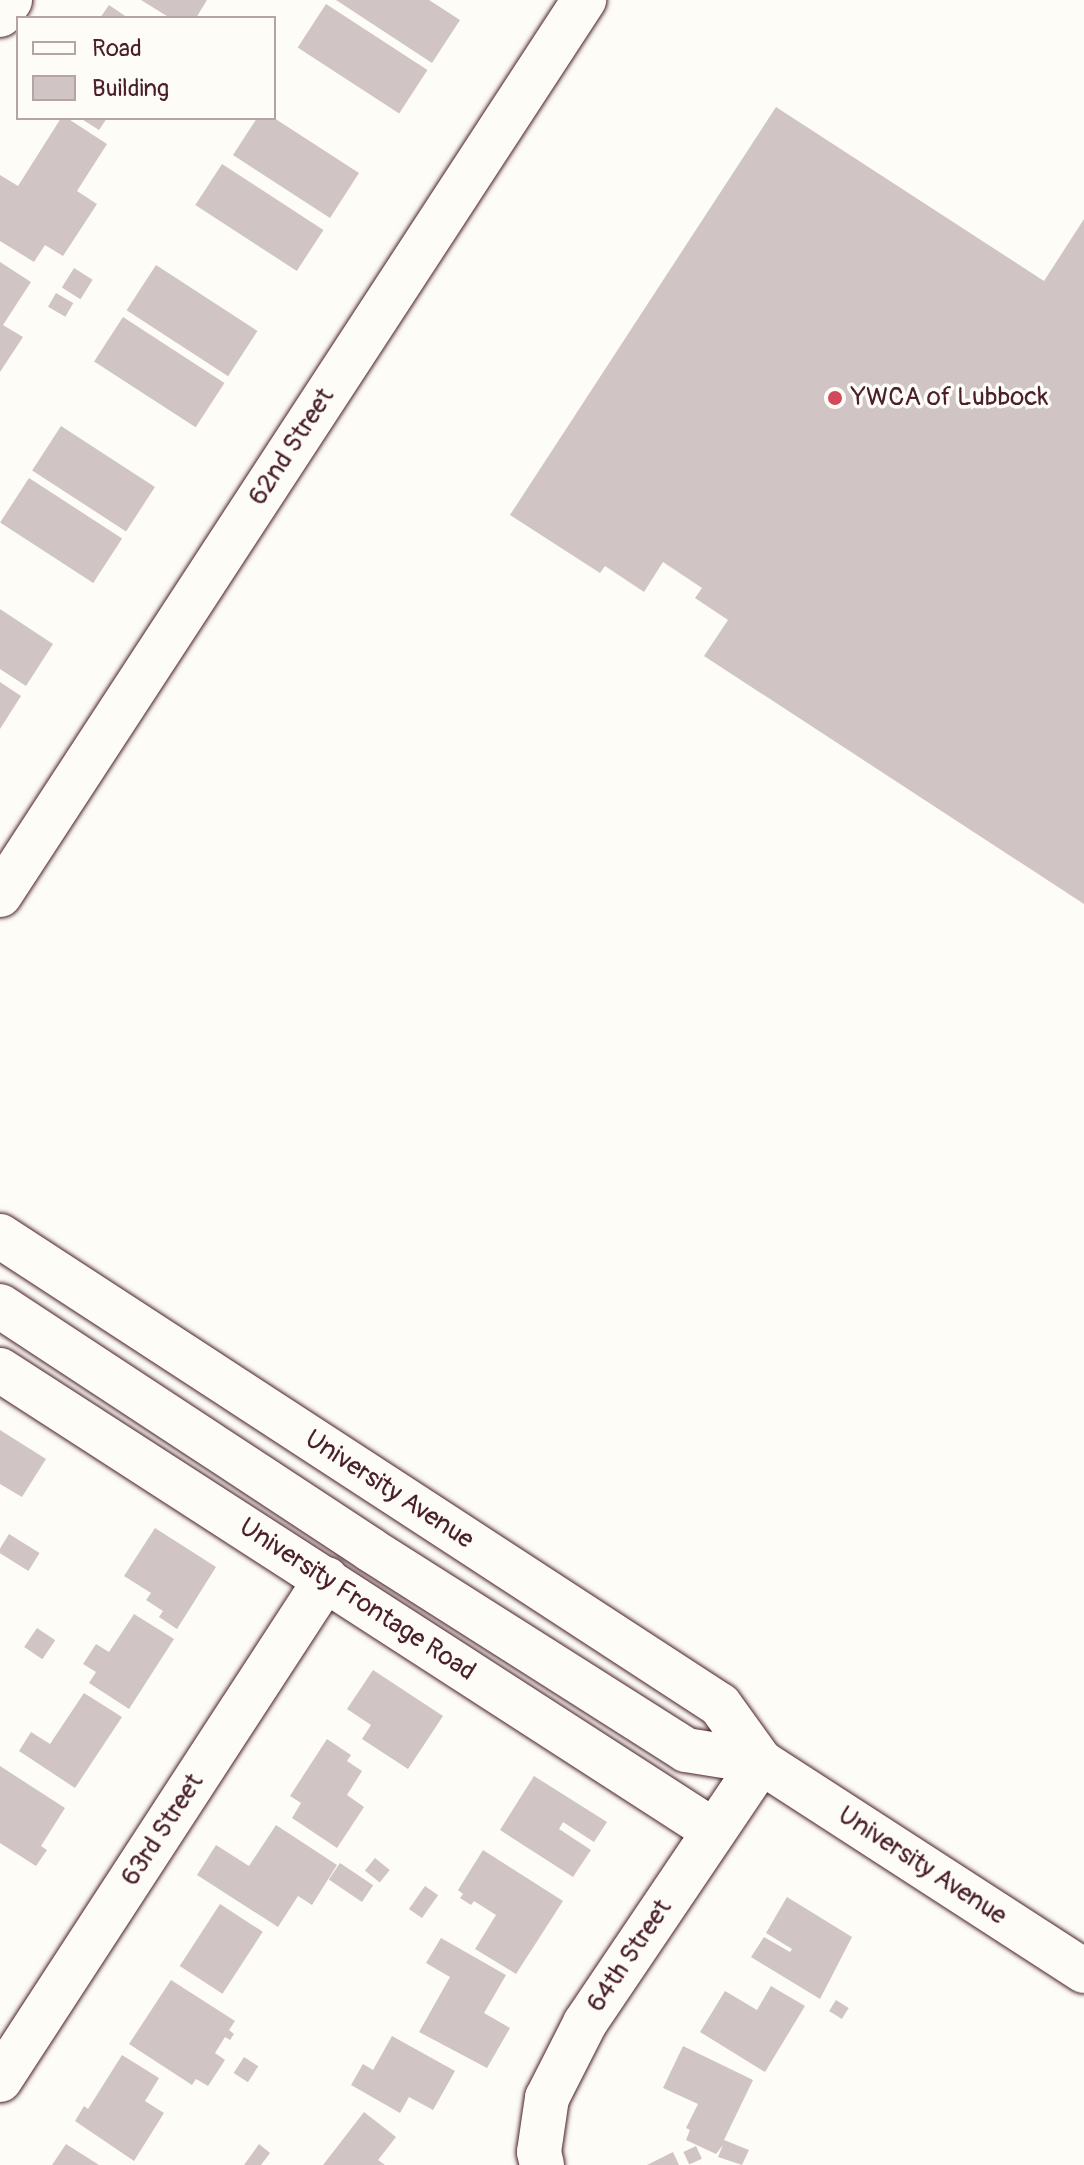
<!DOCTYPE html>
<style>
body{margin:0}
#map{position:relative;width:1084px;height:2165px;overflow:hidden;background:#fdfcf7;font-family:Pangolin,sans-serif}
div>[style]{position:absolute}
.building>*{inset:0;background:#d0c5c4;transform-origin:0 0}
.roads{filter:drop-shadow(0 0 2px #4a1f2b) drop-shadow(0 0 2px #4a1f2b)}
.minor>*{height:44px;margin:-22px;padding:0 22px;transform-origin:22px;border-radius:22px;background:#fdfcf7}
.major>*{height:44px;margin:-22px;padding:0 22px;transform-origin:22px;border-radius:22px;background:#fdfcf7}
.dots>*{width:22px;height:22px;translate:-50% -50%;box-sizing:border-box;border:4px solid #fdfcf7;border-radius:50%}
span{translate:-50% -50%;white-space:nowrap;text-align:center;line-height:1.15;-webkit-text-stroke:7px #fdfcf7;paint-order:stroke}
.poi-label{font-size:26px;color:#4a1f2b}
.left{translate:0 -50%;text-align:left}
.street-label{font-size:26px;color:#4a1f2b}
.legend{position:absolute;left:16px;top:16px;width:260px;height:104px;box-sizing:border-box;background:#fdfcf7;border:2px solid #b5a4a5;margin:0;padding:10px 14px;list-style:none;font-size:24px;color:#4a1f2b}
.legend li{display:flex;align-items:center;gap:16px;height:40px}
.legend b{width:40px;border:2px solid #b5a4a5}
</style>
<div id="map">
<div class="building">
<div style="clip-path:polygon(141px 0,207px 0,196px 18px,170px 18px)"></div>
<div style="clip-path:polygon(336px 0,429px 0,460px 20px,432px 63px)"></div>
<div style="left:326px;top:4px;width:121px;height:52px;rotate:33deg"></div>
<div style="clip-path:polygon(109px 5px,128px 18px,100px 18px)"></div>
<div style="clip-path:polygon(776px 107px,1044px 281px,1084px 219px,1084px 904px,704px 656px,728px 620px,695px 598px,702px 588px,663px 562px,644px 592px,605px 566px,600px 573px,510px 515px)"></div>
<div style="clip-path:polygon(61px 118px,67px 118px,107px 144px,77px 191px,97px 204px,63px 256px,45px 245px,34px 262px,0 241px,0 175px,18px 186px)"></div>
<div style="clip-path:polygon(80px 118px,107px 118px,99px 130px)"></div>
<div style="clip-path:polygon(257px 118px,274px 118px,359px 173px,330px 218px,233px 155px)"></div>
<div style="left:222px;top:164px;width:121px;height:49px;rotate:33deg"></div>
<div style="clip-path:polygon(0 262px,31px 282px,3px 325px,23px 337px,0 372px)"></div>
<div style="left:156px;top:265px;width:121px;height:54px;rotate:33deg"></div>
<div style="left:74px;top:268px;width:22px;height:23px;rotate:32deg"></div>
<div style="left:56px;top:293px;width:20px;height:16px;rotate:30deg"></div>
<div style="left:123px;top:317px;width:121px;height:53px;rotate:33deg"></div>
<div style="left:61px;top:426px;width:112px;height:53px;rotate:33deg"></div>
<div style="left:29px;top:478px;width:111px;height:53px;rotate:33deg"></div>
<div style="clip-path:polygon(0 609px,53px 644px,26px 686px,0 669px)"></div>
<div style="clip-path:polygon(0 682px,21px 696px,0 729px)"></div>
<div style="clip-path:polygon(0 1430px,46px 1459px,22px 1497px,0 1484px)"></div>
<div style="clip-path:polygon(155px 1528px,216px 1567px,177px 1629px,159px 1617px,163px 1611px,146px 1600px,151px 1593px,124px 1576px)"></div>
<div style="left:9px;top:1534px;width:36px;height:21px;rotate:32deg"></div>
<div style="clip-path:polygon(134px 1614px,174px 1639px,129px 1709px,89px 1683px,96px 1672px,83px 1664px,96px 1644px,109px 1652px)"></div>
<div style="left:37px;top:1628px;width:22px;height:23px;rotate:34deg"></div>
<div style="clip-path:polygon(373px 1670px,443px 1716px,408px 1769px,362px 1739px,371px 1725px,347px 1709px)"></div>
<div style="clip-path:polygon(84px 1693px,122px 1717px,75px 1788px,19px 1751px,31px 1732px,50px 1744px)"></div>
<div style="clip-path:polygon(327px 1739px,351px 1755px,347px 1761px,362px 1771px,347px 1795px,364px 1807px,337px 1848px,292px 1818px,301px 1803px,290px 1796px)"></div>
<div style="clip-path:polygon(0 1766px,65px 1808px,41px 1846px,47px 1850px,36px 1866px,0 1843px)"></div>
<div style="clip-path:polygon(534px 1776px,607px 1822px,594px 1842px,563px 1822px,559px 1829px,591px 1850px,573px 1877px,500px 1830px)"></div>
<div style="clip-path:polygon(276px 1825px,337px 1865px,312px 1905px,298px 1896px,278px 1927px,197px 1875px,216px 1845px,249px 1866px)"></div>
<div style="clip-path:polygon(483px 1850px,563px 1901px,516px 1974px,475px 1949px,496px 1915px,474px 1901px,471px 1905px,460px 1898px,463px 1894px,458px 1890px)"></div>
<div style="left:375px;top:1858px;width:19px;height:16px;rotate:39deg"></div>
<div style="left:340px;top:1863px;width:40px;height:20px;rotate:34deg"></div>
<div style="left:425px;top:1886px;width:16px;height:28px;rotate:35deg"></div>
<div style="clip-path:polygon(787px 1897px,852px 1937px,820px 1999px,751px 1957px,764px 1937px,790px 1952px,792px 1949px,766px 1933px)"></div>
<div style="left:220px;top:1904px;width:51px;height:74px;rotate:33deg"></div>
<div style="clip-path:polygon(441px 1938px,506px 1975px,484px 2013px,510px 2028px,487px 2068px,419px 2032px,450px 1977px,426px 1963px)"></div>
<div style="clip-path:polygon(171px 1980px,235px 2021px,229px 2030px,234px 2034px,230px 2040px,225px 2037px,215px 2053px,225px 2060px,208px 2086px,196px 2079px,192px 2085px,129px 2044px)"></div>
<div style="clip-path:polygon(771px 1986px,805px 2006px,765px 2072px,700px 2032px,725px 1991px,757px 2010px)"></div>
<div style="left:836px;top:2000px;width:15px;height:13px;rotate:32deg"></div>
<div style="clip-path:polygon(392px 2036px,455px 2071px,433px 2110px,409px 2097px,400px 2113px,351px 2085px,363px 2064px,373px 2070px)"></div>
<div style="clip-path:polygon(683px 2046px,753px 2080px,724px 2140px,749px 2150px,742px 2165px,718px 2157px,723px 2145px,716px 2154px,686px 2140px,690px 2130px,686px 2128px,698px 2104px,663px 2088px)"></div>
<div style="clip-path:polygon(122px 2055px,159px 2078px,145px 2101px,164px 2113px,134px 2161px,75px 2121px,84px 2106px,88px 2109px)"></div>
<div style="left:244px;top:2057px;width:17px;height:19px;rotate:33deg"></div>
<div style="clip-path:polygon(364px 2112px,396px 2137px,378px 2160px,385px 2165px,323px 2165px)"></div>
<div style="clip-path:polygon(66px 2144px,99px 2165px,52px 2165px)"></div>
<div style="clip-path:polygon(259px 2144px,270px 2153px,261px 2165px,244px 2165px)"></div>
<div style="left:696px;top:2146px;width:14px;height:14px;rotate:65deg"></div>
<div style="clip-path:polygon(673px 2152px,679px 2165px,647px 2165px)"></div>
</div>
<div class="roads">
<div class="minor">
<div style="left:0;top:15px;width:18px;rotate:-56deg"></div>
<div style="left:0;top:895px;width:1069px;rotate:-56.87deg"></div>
<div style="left:0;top:1370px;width:850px;rotate:32.85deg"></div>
<div style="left:0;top:2080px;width:598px;rotate:-56.95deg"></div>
<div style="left:542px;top:2165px;width:13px;rotate:-103deg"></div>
<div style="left:539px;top:2152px;width:55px;rotate:-81.6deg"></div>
<div style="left:547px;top:2098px;width:84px;rotate:-63.1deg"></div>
<div style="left:585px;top:2023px;width:315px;rotate:-56deg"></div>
</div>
<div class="major">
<div style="left:0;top:1236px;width:859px;rotate:33.08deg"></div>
<div style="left:720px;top:1705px;width:70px;rotate:54.3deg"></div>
<div style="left:761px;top:1762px;width:385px;rotate:32.9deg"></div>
<div style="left:0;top:1306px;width:444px;rotate:33.3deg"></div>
<div style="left:371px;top:1550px;width:373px;rotate:32.4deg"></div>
<div style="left:686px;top:1750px;width:76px;rotate:9.1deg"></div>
</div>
</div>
<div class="dots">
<div style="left:835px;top:398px;background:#d1495b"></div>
</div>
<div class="poi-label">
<span class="left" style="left:851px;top:398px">YWCA of Lubbock</span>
</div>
<div class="street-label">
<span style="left:292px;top:447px;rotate:-57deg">62nd Street</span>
<span style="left:389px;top:1490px;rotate:33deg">University Avenue</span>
<span style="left:357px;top:1600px;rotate:33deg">University Frontage Road</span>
<span style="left:163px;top:1830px;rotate:-57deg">63rd Street</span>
<span style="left:922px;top:1866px;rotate:33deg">University Avenue</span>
<span style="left:630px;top:1956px;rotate:-56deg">64th Street</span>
</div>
<ul class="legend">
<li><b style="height:10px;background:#fdfcf7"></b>Road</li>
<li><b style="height:22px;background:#d0c5c4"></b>Building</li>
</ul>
</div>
